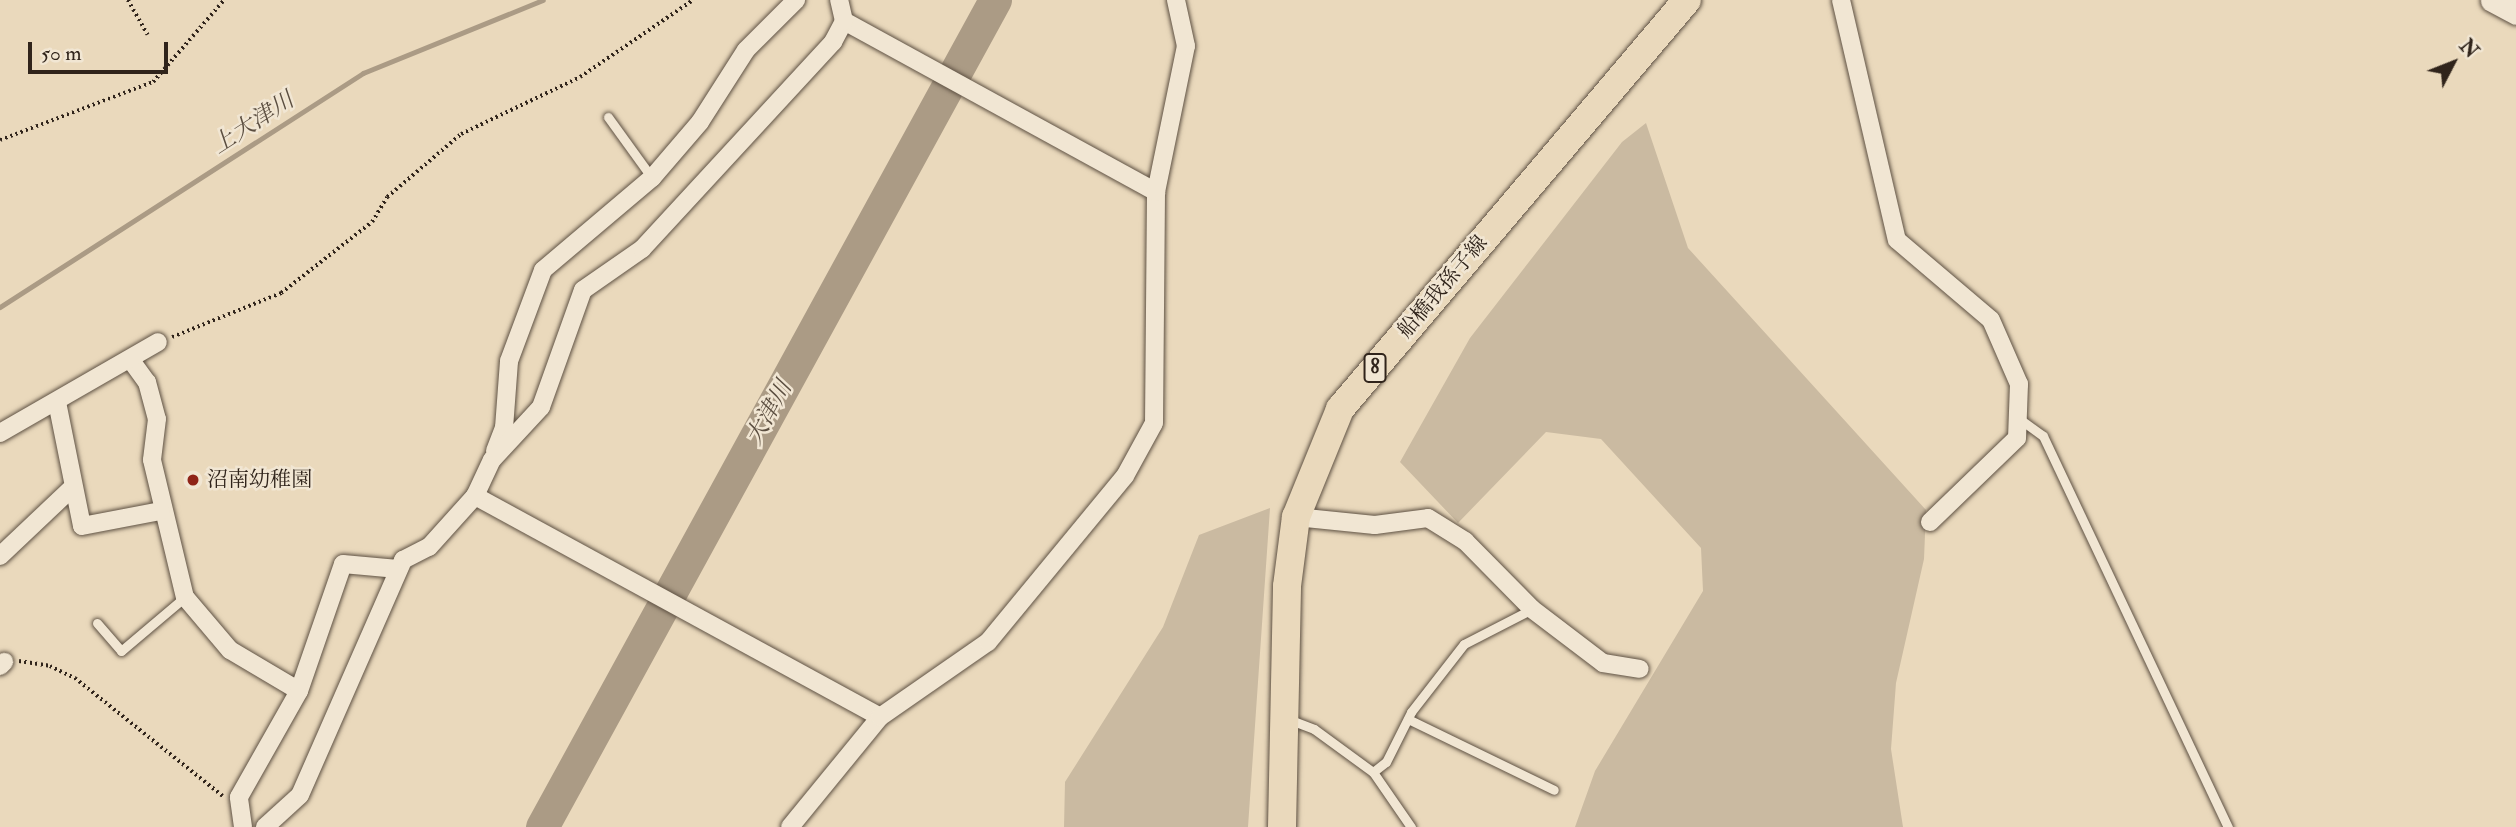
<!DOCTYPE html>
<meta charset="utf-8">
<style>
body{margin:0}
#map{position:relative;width:2516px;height:827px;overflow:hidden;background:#ead9bc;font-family:"IM FELL Double Pica","Noto Serif JP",serif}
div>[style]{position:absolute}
.green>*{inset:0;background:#cabaa1}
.stream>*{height:5px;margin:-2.5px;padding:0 2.5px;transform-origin:2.5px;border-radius:2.5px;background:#ab9b85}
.river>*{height:33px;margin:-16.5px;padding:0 16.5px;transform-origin:16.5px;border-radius:16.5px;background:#ab9b85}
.path>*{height:3.5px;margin-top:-1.75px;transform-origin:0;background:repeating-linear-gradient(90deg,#30241b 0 2px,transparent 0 5.5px)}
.roads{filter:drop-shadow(0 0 2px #5e5143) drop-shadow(0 0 2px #5e5143)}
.service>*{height:9px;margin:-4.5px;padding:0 4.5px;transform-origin:4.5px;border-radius:4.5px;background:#f1e6d3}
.minor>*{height:18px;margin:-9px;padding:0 9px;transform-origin:9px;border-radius:9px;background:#f1e6d3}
.tertiary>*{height:23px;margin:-11.5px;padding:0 11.5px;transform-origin:11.5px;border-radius:11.5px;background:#f1e6d3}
.primary>*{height:28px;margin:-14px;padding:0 14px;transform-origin:14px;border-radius:14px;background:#ead9bc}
.dots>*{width:19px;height:19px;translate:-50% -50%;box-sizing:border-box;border:4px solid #f1e6d3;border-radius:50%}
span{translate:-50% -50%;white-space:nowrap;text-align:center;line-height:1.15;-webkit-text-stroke:5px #f1e6d3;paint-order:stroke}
.shield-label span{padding:2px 5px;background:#f1e6d3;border:2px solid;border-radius:5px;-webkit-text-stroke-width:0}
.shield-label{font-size:19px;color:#30241b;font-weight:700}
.street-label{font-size:21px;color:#30241b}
.poi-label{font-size:21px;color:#30241b}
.left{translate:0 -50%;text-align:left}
.water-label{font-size:23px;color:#5b4e40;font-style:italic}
.north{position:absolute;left:2418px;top:28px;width:70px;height:70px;-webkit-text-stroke:5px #f1e6d3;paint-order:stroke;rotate:48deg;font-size:19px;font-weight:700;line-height:28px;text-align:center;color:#30241b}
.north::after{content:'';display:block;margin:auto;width:24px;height:32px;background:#30241b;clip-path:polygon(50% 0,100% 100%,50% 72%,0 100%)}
.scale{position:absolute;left:28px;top:42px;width:140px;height:32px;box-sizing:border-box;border:4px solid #30241b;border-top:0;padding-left:9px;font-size:21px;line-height:24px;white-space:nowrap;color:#30241b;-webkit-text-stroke:5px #f1e6d3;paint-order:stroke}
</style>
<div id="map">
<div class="green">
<div style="clip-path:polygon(1646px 123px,1688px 248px,1926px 510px,1924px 559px,1896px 683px,1891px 749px,1903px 827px,1575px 827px,1595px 771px,1703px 591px,1701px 548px,1601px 439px,1546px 432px,1458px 523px,1400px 462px,1470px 338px,1622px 142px)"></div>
<div style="clip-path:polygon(1270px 508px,1248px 827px,1064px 827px,1065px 782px,1163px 627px,1199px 535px)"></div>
</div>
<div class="stream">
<div style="left:0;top:307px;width:432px;rotate:-32.8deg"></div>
<div style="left:363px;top:73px;width:194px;rotate:-22.1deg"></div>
</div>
<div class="river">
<div style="left:542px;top:827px;width:943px;rotate:-61.29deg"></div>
</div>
<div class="path">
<div style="left:128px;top:0;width:40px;rotate:60.3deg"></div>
<div style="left:0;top:140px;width:164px;rotate:-20.8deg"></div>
<div style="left:153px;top:82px;width:108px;rotate:-49.1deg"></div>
<div style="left:172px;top:337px;width:118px;rotate:-22deg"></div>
<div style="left:281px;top:293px;width:115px;rotate:-38deg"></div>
<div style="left:372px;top:222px;width:29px;rotate:-59deg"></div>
<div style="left:387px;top:197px;width:97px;rotate:-40.4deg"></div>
<div style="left:461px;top:134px;width:132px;rotate:-25.6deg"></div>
<div style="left:580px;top:77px;width:137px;rotate:-34.3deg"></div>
<div style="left:19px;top:661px;width:31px;rotate:9deg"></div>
<div style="left:50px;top:666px;width:28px;rotate:26deg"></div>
<div style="left:75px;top:678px;width:189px;rotate:38.6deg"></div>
</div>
<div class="roads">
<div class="service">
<div style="left:608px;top:117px;width:75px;rotate:54.2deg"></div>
<div style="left:2021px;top:420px;width:27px;rotate:36deg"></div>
<div style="left:2043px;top:436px;width:433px;rotate:64.7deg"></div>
<div style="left:97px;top:623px;width:37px;rotate:49deg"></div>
<div style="left:121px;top:651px;width:84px;rotate:-40.2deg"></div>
<div style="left:1288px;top:719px;width:28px;rotate:21deg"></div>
<div style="left:1314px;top:729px;width:73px;rotate:36.1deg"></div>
<div style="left:1373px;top:772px;width:67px;rotate:55.4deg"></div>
<div style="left:1408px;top:719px;width:162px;rotate:25.9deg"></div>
<div style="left:1373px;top:772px;width:16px;rotate:-38deg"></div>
<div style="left:1386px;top:762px;width:56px;rotate:-63.4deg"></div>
<div style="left:1411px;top:712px;width:86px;rotate:-52.1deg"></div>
<div style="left:1464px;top:644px;width:76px;rotate:-27.2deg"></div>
</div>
<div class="minor">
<div style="left:1841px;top:0;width:246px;rotate:76.9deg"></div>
<div style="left:1897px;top:240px;width:123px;rotate:40.4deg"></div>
<div style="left:1991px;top:320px;width:70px;rotate:66.4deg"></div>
<div style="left:2019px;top:384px;width:54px;rotate:92.1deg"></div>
<div style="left:2017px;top:438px;width:121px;rotate:136deg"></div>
<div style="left:844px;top:21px;width:356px;rotate:28.7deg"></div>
<div style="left:130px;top:359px;width:29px;rotate:54deg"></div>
<div style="left:147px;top:382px;width:38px;rotate:75deg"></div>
<div style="left:157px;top:419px;width:41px;rotate:97deg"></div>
<div style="left:152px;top:460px;width:141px;rotate:76.5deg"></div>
<div style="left:185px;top:597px;width:70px;rotate:49.7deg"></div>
<div style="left:230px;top:650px;width:80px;rotate:30.7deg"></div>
<div style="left:57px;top:402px;width:126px;rotate:78.6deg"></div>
<div style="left:82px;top:526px;width:80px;rotate:-10.8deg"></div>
<div style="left:0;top:433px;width:182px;rotate:-29.9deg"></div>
<div style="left:495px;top:451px;width:25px;rotate:-69deg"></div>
<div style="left:504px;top:428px;width:67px;rotate:-85.7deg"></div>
<div style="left:509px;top:361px;width:97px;rotate:-69.5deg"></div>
<div style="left:543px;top:270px;width:143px;rotate:-40.2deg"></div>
<div style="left:652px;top:178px;width:74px;rotate:-49.4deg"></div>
<div style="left:700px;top:122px;width:85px;rotate:-57.4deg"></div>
<div style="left:746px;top:50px;width:71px;rotate:-45deg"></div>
<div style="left:475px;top:496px;width:461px;rotate:28.6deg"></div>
<div style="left:1296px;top:517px;width:79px;rotate:5.8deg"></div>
<div style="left:1375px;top:525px;width:53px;rotate:-7.5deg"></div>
<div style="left:1428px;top:518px;width:44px;rotate:31.9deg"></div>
<div style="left:1465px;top:541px;width:95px;rotate:45.4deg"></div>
<div style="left:1532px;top:609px;width:89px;rotate:37.3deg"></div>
<div style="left:1603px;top:663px;width:37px;rotate:9deg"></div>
<div style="left:0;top:556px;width:100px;rotate:-43.4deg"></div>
<div style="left:0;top:666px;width:6px;rotate:-45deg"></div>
<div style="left:243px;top:827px;width:30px;rotate:-98deg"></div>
<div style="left:239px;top:797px;width:122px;rotate:-60.5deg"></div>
<div style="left:299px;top:691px;width:134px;rotate:-70.9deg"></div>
<div style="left:343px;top:564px;width:55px;rotate:5.2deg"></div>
<div style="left:265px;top:827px;width:47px;rotate:-42.4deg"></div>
<div style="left:300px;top:795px;width:257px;rotate:-66.3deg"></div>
<div style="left:403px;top:560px;width:29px;rotate:-27deg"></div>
<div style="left:429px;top:547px;width:69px;rotate:-48deg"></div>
<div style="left:475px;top:496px;width:40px;rotate:-65deg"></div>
<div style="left:492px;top:460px;width:72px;rotate:-47.2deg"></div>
<div style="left:541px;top:407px;width:124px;rotate:-70.3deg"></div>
<div style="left:583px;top:290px;width:72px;rotate:-34.8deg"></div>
<div style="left:642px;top:249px;width:282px;rotate:-47.3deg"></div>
<div style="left:833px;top:42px;width:24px;rotate:-62deg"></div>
<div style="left:844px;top:21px;width:22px;rotate:-103deg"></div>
<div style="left:790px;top:827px;width:142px;rotate:-50.7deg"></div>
<div style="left:880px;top:717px;width:131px;rotate:-34.8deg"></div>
<div style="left:988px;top:642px;width:215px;rotate:-50.5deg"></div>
<div style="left:1125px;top:476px;width:60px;rotate:-61.3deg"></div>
<div style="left:1154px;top:423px;width:231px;rotate:-89.5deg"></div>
<div style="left:1156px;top:192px;width:149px;rotate:-78.4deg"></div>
<div style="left:1186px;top:46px;width:47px;rotate:-102.3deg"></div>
</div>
<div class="tertiary">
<div style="left:2492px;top:0;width:27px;rotate:28deg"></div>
</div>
<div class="primary">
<div style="left:1282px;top:827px;width:241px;rotate:-88.8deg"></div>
<div style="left:1287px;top:586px;width:70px;rotate:-82.6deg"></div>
<div style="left:1296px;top:517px;width:117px;rotate:-67.8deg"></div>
<div style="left:1340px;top:409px;width:536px;rotate:-49.69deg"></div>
</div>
</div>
<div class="dots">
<div style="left:193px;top:480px;background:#8f2418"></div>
</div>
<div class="shield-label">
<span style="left:1375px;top:368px">8</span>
</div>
<div class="street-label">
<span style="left:1443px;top:287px;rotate:-50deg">船橋我孫子線</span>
</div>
<div class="poi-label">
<span class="left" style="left:207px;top:480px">沼南幼稚園</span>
</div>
<div class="water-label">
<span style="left:253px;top:123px;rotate:-33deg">上大津川</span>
<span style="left:769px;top:413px;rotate:-61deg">大津川</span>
</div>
<div class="north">N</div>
<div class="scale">50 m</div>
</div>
